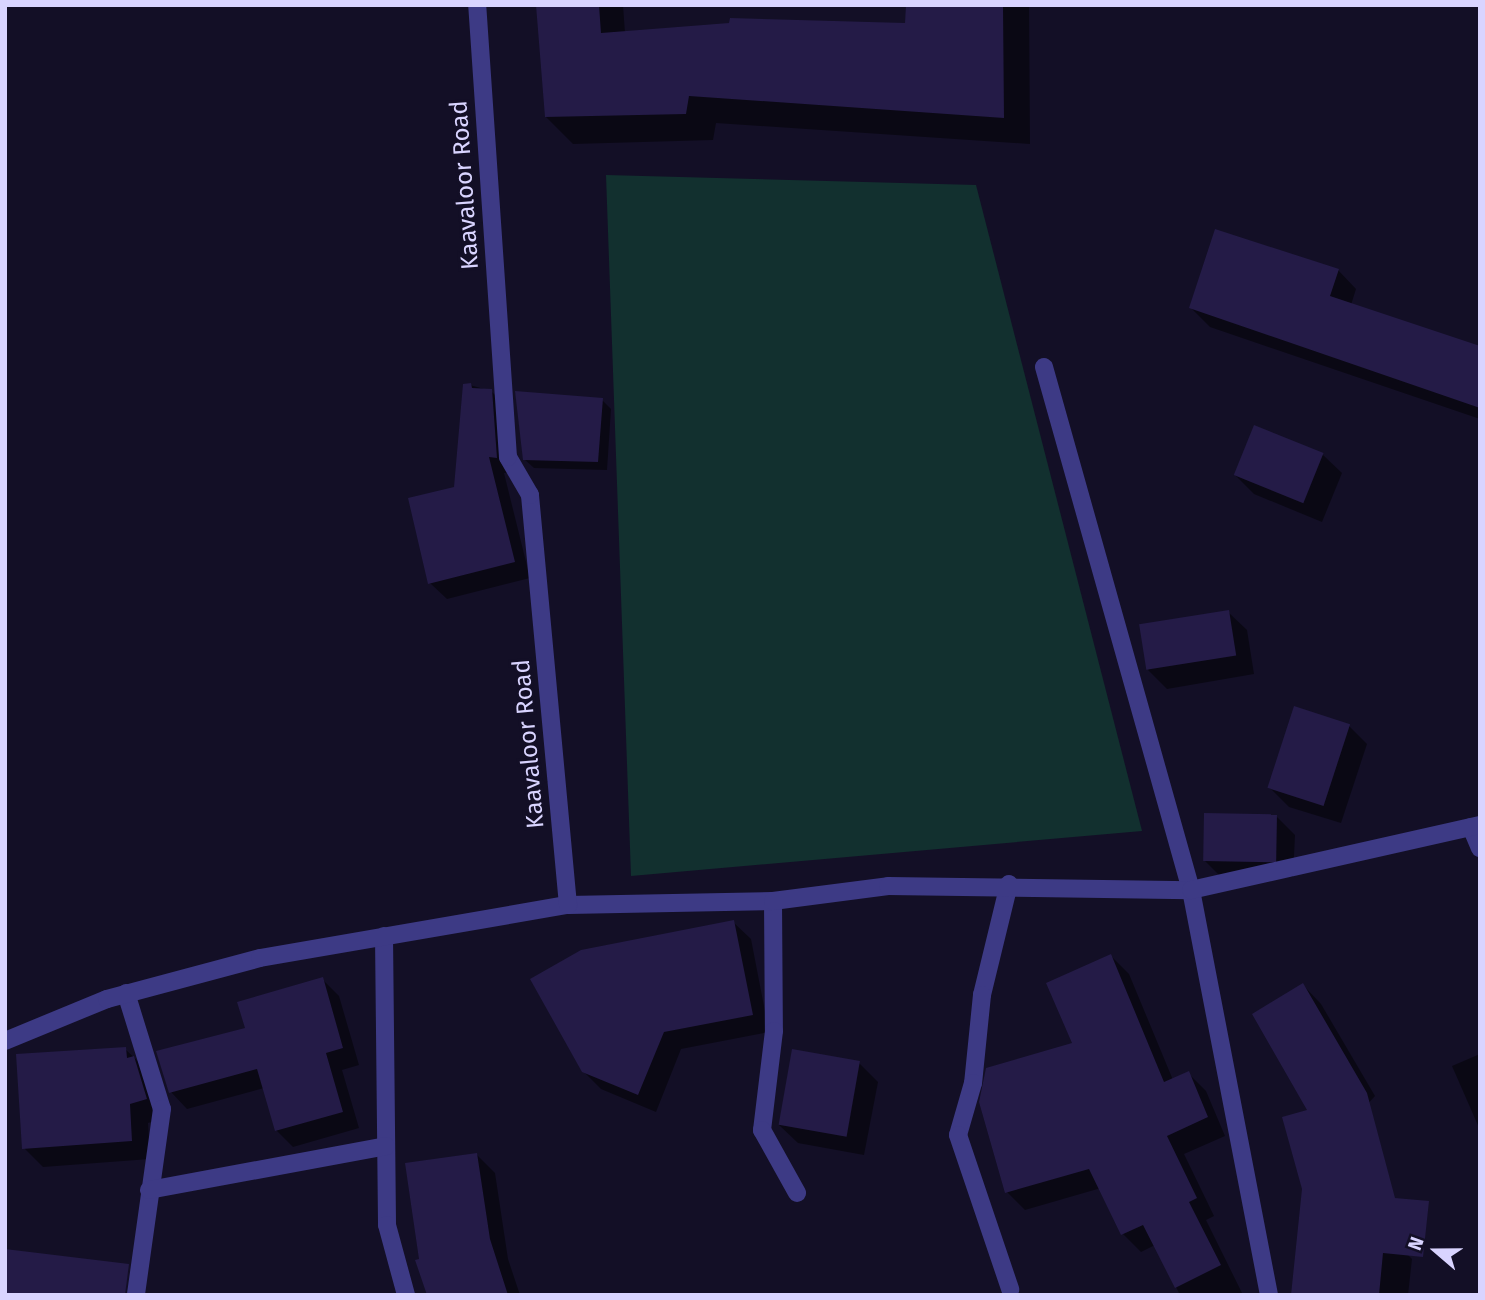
<!DOCTYPE html>
<style>
body{margin:0}
#map{position:relative;width:1485px;height:1300px;overflow:hidden;background:#130f26;font-family:"Fira Sans",sans-serif}
div>[style]{position:absolute}
.green>*{inset:0;background:#12302f}
.shadow>*{inset:0;background:#0007}
.building>*{inset:0;background:#241b47;transform-origin:0 0}
.street>*{height:18px;margin:-9px;padding:0 9px;transform-origin:9px;border-radius:9px;background:#3d3a85}
span{translate:-50% -50%;white-space:nowrap;text-align:center;line-height:1.15;-webkit-text-stroke:6px #130f26;paint-order:stroke}
.street-label{font-size:24px;color:#d9d4ff}
.frame{position:absolute;inset:0;border:7px solid #d9d4ff;pointer-events:none}
.north{position:absolute;left:1401px;top:1216px;width:70px;height:70px;-webkit-text-stroke:5px #130f26;paint-order:stroke;rotate:290deg;font-size:19px;font-weight:700;line-height:28px;text-align:center;color:#d9d4ff}
.north::after{content:'';display:block;margin:auto;width:24px;height:32px;background:#d9d4ff;clip-path:polygon(50% 0,100% 100%,50% 72%,0 100%)}
</style>
<div id="map">
<div class="green">
<div style="clip-path:polygon(606px 175px,976px 185px,1142px 831px,631px 876px)"></div>
</div>
<div class="shadow">
<div style="clip-path:polygon(537px 5px,623px 5px,625px 33px,907px 25px,908px 5px,1029px 5px,1030px 144px,716px 123px,713px 140px,573px 144px,546px 117px)"></div>
<div style="clip-path:polygon(1338px 270px,1356px 289px,1351px 305px,1480px 347px,1480px 419px,1210px 327px,1191px 308px)"></div>
<div style="clip-path:polygon(470px 385px,491px 391px,508px 408px,513px 473px,504px 473px,530px 578px,447px 599px,430px 583px,456px 488px)"></div>
<div style="clip-path:polygon(602px 400px,611px 409px,607px 470px,534px 468px,524px 459px)"></div>
<div style="clip-path:polygon(1323px 455px,1342px 473px,1322px 522px,1254px 494px,1235px 475px)"></div>
<div style="clip-path:polygon(1228px 612px,1247px 630px,1254px 674px,1167px 689px,1148px 670px)"></div>
<div style="clip-path:polygon(1349px 726px,1367px 744px,1341px 823px,1289px 807px,1270px 788px)"></div>
<div style="clip-path:polygon(1276px 816px,1295px 835px,1293px 877px,1223px 879px,1204px 860px)"></div>
<div style="clip-path:polygon(733px 922px,751px 939px,769px 1032px,681px 1049px,656px 1112px,601px 1089px,583px 1071px)"></div>
<div style="clip-path:polygon(1111px 956px,1129px 974px,1173px 1080px,1188px 1073px,1206px 1091px,1225px 1136px,1184px 1154px,1214px 1216px,1206px 1220px,1243px 1295px,1180px 1295px,1155px 1245px,1141px 1252px,1123px 1234px,1101px 1188px,1025px 1210px,1007px 1192px)"></div>
<div style="clip-path:polygon(322px 979px,339px 996px,359px 1065px,342px 1070px,359px 1128px,293px 1147px,276px 1130px,264px 1088px,187px 1109px,171px 1092px,247px 1029px)"></div>
<div style="clip-path:polygon(1303px 985px,1321px 1004px,1375px 1096px,1335px 1140px)"></div>
<div style="clip-path:polygon(125px 1049px,144px 1067px,165px 1118px,148px 1123px,150px 1159px,43px 1167px,24px 1148px)"></div>
<div style="clip-path:polygon(1480px 1054px,1480px 1130px,1452px 1066px)"></div>
<div style="clip-path:polygon(859px 1063px,878px 1082px,864px 1155px,798px 1143px,779px 1125px)"></div>
<div style="clip-path:polygon(477px 1155px,495px 1173px,508px 1259px,520px 1295px,429px 1295px,421px 1260px)"></div>
<div style="clip-path:polygon(1385px 1232px,1412px 1259px,1408px 1295px,1293px 1295px)"></div>
</div>
<div class="building">
<div style="clip-path:polygon(536px 5px,599px 5px,601px 33px,729px 23px,730px 18px,905px 23px,906px 5px,1003px 5px,1004px 118px,689px 96px,686px 114px,545px 117px)"></div>
<div style="clip-path:polygon(1215px 229px,1339px 269px,1330px 296px,1480px 346px,1480px 408px,1189px 308px)"></div>
<div style="clip-path:polygon(471px 383px,472px 388px,492px 389px,497px 458px,489px 457px,515px 562px,428px 584px,408px 498px,454px 487px,463px 384px)"></div>
<div style="clip-path:polygon(515px 391px,603px 398px,598px 462px,523px 460px)"></div>
<div style="left:1254px;top:425px;width:75px;height:54px;rotate:22deg"></div>
<div style="left:1229px;top:610px;width:46px;height:91px;rotate:81deg"></div>
<div style="left:1294px;top:706px;width:59px;height:86px;rotate:18deg"></div>
<div style="left:1204px;top:813px;width:73px;height:48px;rotate:1deg"></div>
<div style="clip-path:polygon(734px 920px,753px 1015px,664px 1032px,638px 1095px,582px 1072px,530px 979px,581px 950px)"></div>
<div style="clip-path:polygon(1111px 954px,1164px 1082px,1189px 1071px,1208px 1117px,1167px 1136px,1197px 1198px,1189px 1202px,1221px 1265px,1175px 1288px,1143px 1225px,1121px 1235px,1089px 1169px,1005px 1193px,979px 1102px,986px 1068px,1072px 1043px,1046px 983px)"></div>
<div style="clip-path:polygon(323px 977px,343px 1048px,326px 1053px,343px 1112px,275px 1131px,257px 1069px,169px 1093px,156px 1051px,245px 1028px,237px 1002px)"></div>
<div style="clip-path:polygon(1303px 983px,1367px 1093px,1395px 1198px,1429px 1201px,1423px 1257px,1383px 1253px,1379px 1295px,1291px 1295px,1302px 1189px,1282px 1117px,1307px 1110px,1252px 1014px)"></div>
<div style="clip-path:polygon(126px 1047px,127px 1058px,134px 1056px,147px 1099px,130px 1104px,132px 1141px,22px 1149px,16px 1054px)"></div>
<div style="left:792px;top:1049px;width:69px;height:77px;rotate:10deg"></div>
<div style="clip-path:polygon(477px 1153px,490px 1239px,508px 1295px,427px 1295px,415px 1260px,419px 1259px,405px 1163px)"></div>
<div style="clip-path:polygon(5px 1249px,129px 1264px,125px 1295px,5px 1295px)"></div>
</div>
<div class="street">
<div style="left:1044px;top:367px;width:543px;rotate:74.3deg"></div>
<div style="left:1191px;top:890px;width:412px;rotate:79.1deg"></div>
<div style="left:1471px;top:827px;width:23px;rotate:67deg"></div>
<div style="left:1009px;top:884px;width:114px;rotate:103.7deg"></div>
<div style="left:982px;top:995px;width:88px;rotate:95.8deg"></div>
<div style="left:973px;top:1083px;width:54px;rotate:106.1deg"></div>
<div style="left:958px;top:1135px;width:163px;rotate:71.3deg"></div>
<div style="left:773px;top:901px;width:130px;rotate:89.6deg"></div>
<div style="left:774px;top:1031px;width:100px;rotate:96.9deg"></div>
<div style="left:762px;top:1130px;width:72px;rotate:60.9deg"></div>
<div style="left:568px;top:905px;width:205px;rotate:-1.1deg"></div>
<div style="left:773px;top:901px;width:116px;rotate:-7.4deg"></div>
<div style="left:888px;top:886px;width:303px;rotate:0.8deg"></div>
<div style="left:1191px;top:890px;width:296px;rotate:-12.7deg"></div>
<div style="left:384px;top:936px;width:289px;rotate:89.4deg"></div>
<div style="left:387px;top:1225px;width:73px;rotate:74.8deg"></div>
<div style="left:126px;top:993px;width:121px;rotate:72.8deg"></div>
<div style="left:162px;top:1109px;width:188px;rotate:98deg"></div>
<div style="left:5px;top:1041px;width:110px;rotate:-22.4deg"></div>
<div style="left:107px;top:999px;width:158px;rotate:-15deg"></div>
<div style="left:260px;top:958px;width:313px;rotate:-9.8deg"></div>
<div style="left:568px;top:905px;width:412px;rotate:-95.3deg"></div>
<div style="left:530px;top:495px;width:44px;rotate:-120.1deg"></div>
<div style="left:508px;top:457px;width:453px;rotate:-93.9deg"></div>
<div style="left:149px;top:1190px;width:241px;rotate:-10.5deg"></div>
</div>
<div class="street-label">
<span style="left:465px;top:185px;rotate:-94deg">Kaavaloor Road</span>
<span style="left:529px;top:744px;rotate:-95deg">Kaavaloor Road</span>
</div>
<div class="frame"></div>
<div class="north">N</div>
</div>
